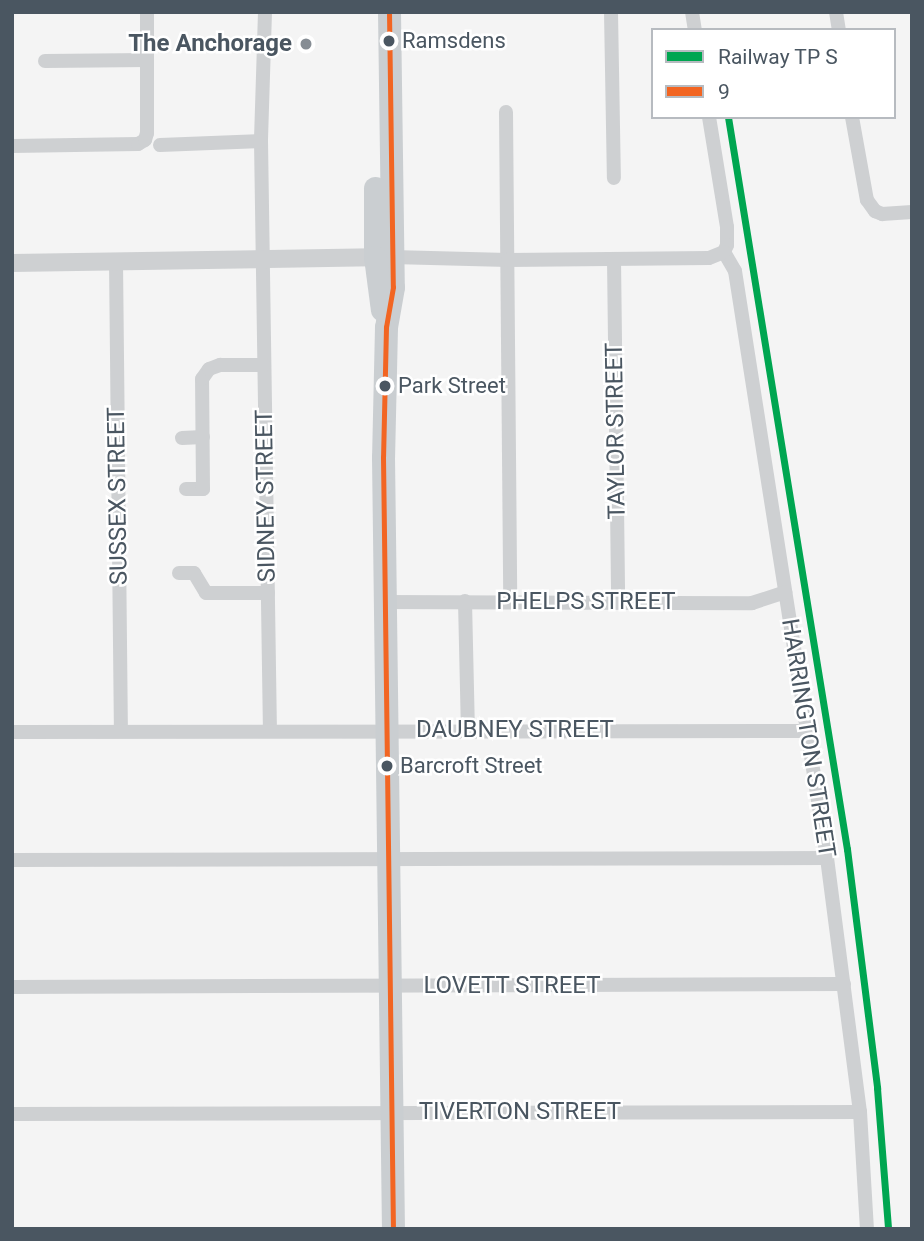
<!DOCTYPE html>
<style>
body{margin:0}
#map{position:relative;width:924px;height:1241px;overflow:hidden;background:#f4f4f4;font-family:Roboto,sans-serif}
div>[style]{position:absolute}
.minor>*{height:14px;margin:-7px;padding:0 7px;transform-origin:7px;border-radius:7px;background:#ced0d2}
.tertiary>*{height:18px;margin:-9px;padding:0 9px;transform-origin:9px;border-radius:9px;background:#ced0d2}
.primary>*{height:23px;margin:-11.5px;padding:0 11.5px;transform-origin:11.5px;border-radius:11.5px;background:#caced1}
.bus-1>*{height:5px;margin:-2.5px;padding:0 2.5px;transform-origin:2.5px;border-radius:2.5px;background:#f26522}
.rail-1>*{height:7px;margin:-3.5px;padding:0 3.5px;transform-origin:3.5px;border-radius:3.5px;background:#00a651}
.dots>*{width:19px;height:19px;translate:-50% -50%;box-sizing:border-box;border:4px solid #fff;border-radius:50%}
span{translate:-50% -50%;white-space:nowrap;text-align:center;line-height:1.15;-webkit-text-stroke:5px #fff;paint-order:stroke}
.bus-label{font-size:22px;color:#4a5661}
.left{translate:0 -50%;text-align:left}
.poi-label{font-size:24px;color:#4a5661;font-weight:700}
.right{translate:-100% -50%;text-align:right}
.street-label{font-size:24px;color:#4a5661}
.frame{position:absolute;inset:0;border:14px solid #4a5661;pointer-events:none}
.legend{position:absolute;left:651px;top:28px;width:245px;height:91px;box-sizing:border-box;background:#fff;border:2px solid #b7bbc0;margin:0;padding:9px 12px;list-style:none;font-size:21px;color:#4a5661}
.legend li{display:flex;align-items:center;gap:14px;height:35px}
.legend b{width:35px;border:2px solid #b7bbc0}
</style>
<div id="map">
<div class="minor">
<div style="left:265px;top:12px;width:129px;rotate:91.8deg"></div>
<div style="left:261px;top:141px;width:590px;rotate:89.13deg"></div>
<div style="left:611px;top:12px;width:166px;rotate:89deg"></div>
<div style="left:692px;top:12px;width:18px;rotate:81deg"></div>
<div style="left:836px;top:12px;width:18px;rotate:81deg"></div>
<div style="left:45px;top:61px;width:102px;rotate:-0.6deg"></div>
<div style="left:506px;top:112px;width:490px;rotate:89.5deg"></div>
<div style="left:709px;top:117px;width:111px;rotate:80.7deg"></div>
<div style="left:727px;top:227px;width:18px;rotate:90deg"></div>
<div style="left:727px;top:245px;width:8px;rotate:113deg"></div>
<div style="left:852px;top:117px;width:84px;rotate:79.8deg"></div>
<div style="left:867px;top:200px;width:14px;rotate:54deg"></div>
<div style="left:875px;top:211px;width:8px;rotate:23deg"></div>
<div style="left:882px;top:214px;width:30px;rotate:-4deg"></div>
<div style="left:160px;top:145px;width:101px;rotate:-2.3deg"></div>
<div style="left:12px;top:146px;width:126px;rotate:-0.9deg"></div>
<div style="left:138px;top:144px;width:8px;rotate:-30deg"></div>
<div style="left:145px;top:140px;width:7px;rotate:-74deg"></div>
<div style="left:147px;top:133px;width:121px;rotate:-90deg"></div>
<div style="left:724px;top:252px;width:22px;rotate:60deg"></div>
<div style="left:735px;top:271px;width:594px;rotate:81.09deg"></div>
<div style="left:827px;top:858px;width:256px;rotate:82.6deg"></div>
<div style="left:860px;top:1112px;width:117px;rotate:86.6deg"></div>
<div style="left:392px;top:257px;width:116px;rotate:1.5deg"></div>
<div style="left:508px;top:260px;width:201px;rotate:-0.6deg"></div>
<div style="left:709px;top:258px;width:16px;rotate:-22deg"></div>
<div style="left:614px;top:259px;width:343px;rotate:89.3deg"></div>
<div style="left:116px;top:261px;width:470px;rotate:89.4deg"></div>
<div style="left:182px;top:438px;width:21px;rotate:-3deg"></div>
<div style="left:186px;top:489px;width:17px"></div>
<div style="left:203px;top:489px;width:110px;rotate:-90.5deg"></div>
<div style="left:202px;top:379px;width:12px;rotate:-55deg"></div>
<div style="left:209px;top:369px;width:12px;rotate:-20deg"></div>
<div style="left:220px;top:365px;width:44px"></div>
<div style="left:179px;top:573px;width:15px"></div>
<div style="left:194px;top:573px;width:23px;rotate:59deg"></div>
<div style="left:206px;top:593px;width:62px"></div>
<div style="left:465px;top:601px;width:129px;rotate:88.7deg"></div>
<div style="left:384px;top:602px;width:368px;rotate:0.2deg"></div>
<div style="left:752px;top:603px;width:35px;rotate:-18deg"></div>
<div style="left:12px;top:732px;width:795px;rotate:-0.07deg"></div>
<div style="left:12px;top:860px;width:815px;rotate:-0.14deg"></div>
<div style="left:12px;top:987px;width:832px;rotate:-0.21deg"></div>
<div style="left:12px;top:1114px;width:848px;rotate:-0.14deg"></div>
</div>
<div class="tertiary">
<div style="left:12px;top:263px;width:375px;rotate:-0.9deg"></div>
</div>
<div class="primary">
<div style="left:389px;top:12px;width:275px;rotate:89.2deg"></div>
<div style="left:393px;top:287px;width:41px;rotate:99.9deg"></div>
<div style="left:386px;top:327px;width:130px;rotate:91.3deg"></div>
<div style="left:383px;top:457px;width:772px;rotate:89.26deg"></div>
<div style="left:375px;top:188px;width:69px;rotate:90deg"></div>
<div style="left:375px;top:257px;width:53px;rotate:82.5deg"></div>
</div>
<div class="bus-1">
<div style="left:389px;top:12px;width:275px;rotate:89.2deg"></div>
<div style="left:393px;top:287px;width:41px;rotate:99.9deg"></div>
<div style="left:386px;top:327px;width:130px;rotate:91.3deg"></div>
<div style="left:383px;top:457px;width:772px;rotate:89.26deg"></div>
</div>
<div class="rail-1">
<div style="left:728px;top:117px;width:742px;rotate:80.77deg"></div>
<div style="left:847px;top:849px;width:241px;rotate:82.8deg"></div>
<div style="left:877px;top:1088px;width:141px;rotate:85.5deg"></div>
</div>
<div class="dots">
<div style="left:389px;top:41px;background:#4a5661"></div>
<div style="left:306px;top:44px;background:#868d94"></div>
<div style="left:385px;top:386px;background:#4a5661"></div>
<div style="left:387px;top:766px;background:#4a5661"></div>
</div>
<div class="bus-label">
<span class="left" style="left:402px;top:41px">Ramsdens</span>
<span class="left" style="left:398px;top:386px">Park Street</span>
<span class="left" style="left:400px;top:766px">Barcroft Street</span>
</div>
<div class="poi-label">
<span class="right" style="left:292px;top:44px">The Anchorage</span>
</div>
<div class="street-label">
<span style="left:616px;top:431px;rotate:-91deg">TAYLOR STREET</span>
<span style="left:118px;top:496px;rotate:-91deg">SUSSEX STREET</span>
<span style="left:266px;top:496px;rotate:-91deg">SIDNEY STREET</span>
<span style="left:586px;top:602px">PHELPS STREET</span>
<span style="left:515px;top:730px">DAUBNEY STREET</span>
<span style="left:808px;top:738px;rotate:81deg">HARRINGTON STREET</span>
<span style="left:512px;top:986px">LOVETT STREET</span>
<span style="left:520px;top:1112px">TIVERTON STREET</span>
</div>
<div class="frame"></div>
<ul class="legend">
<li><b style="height:9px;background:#00a651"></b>Railway TP S</li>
<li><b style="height:9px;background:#f26522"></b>9</li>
</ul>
</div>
